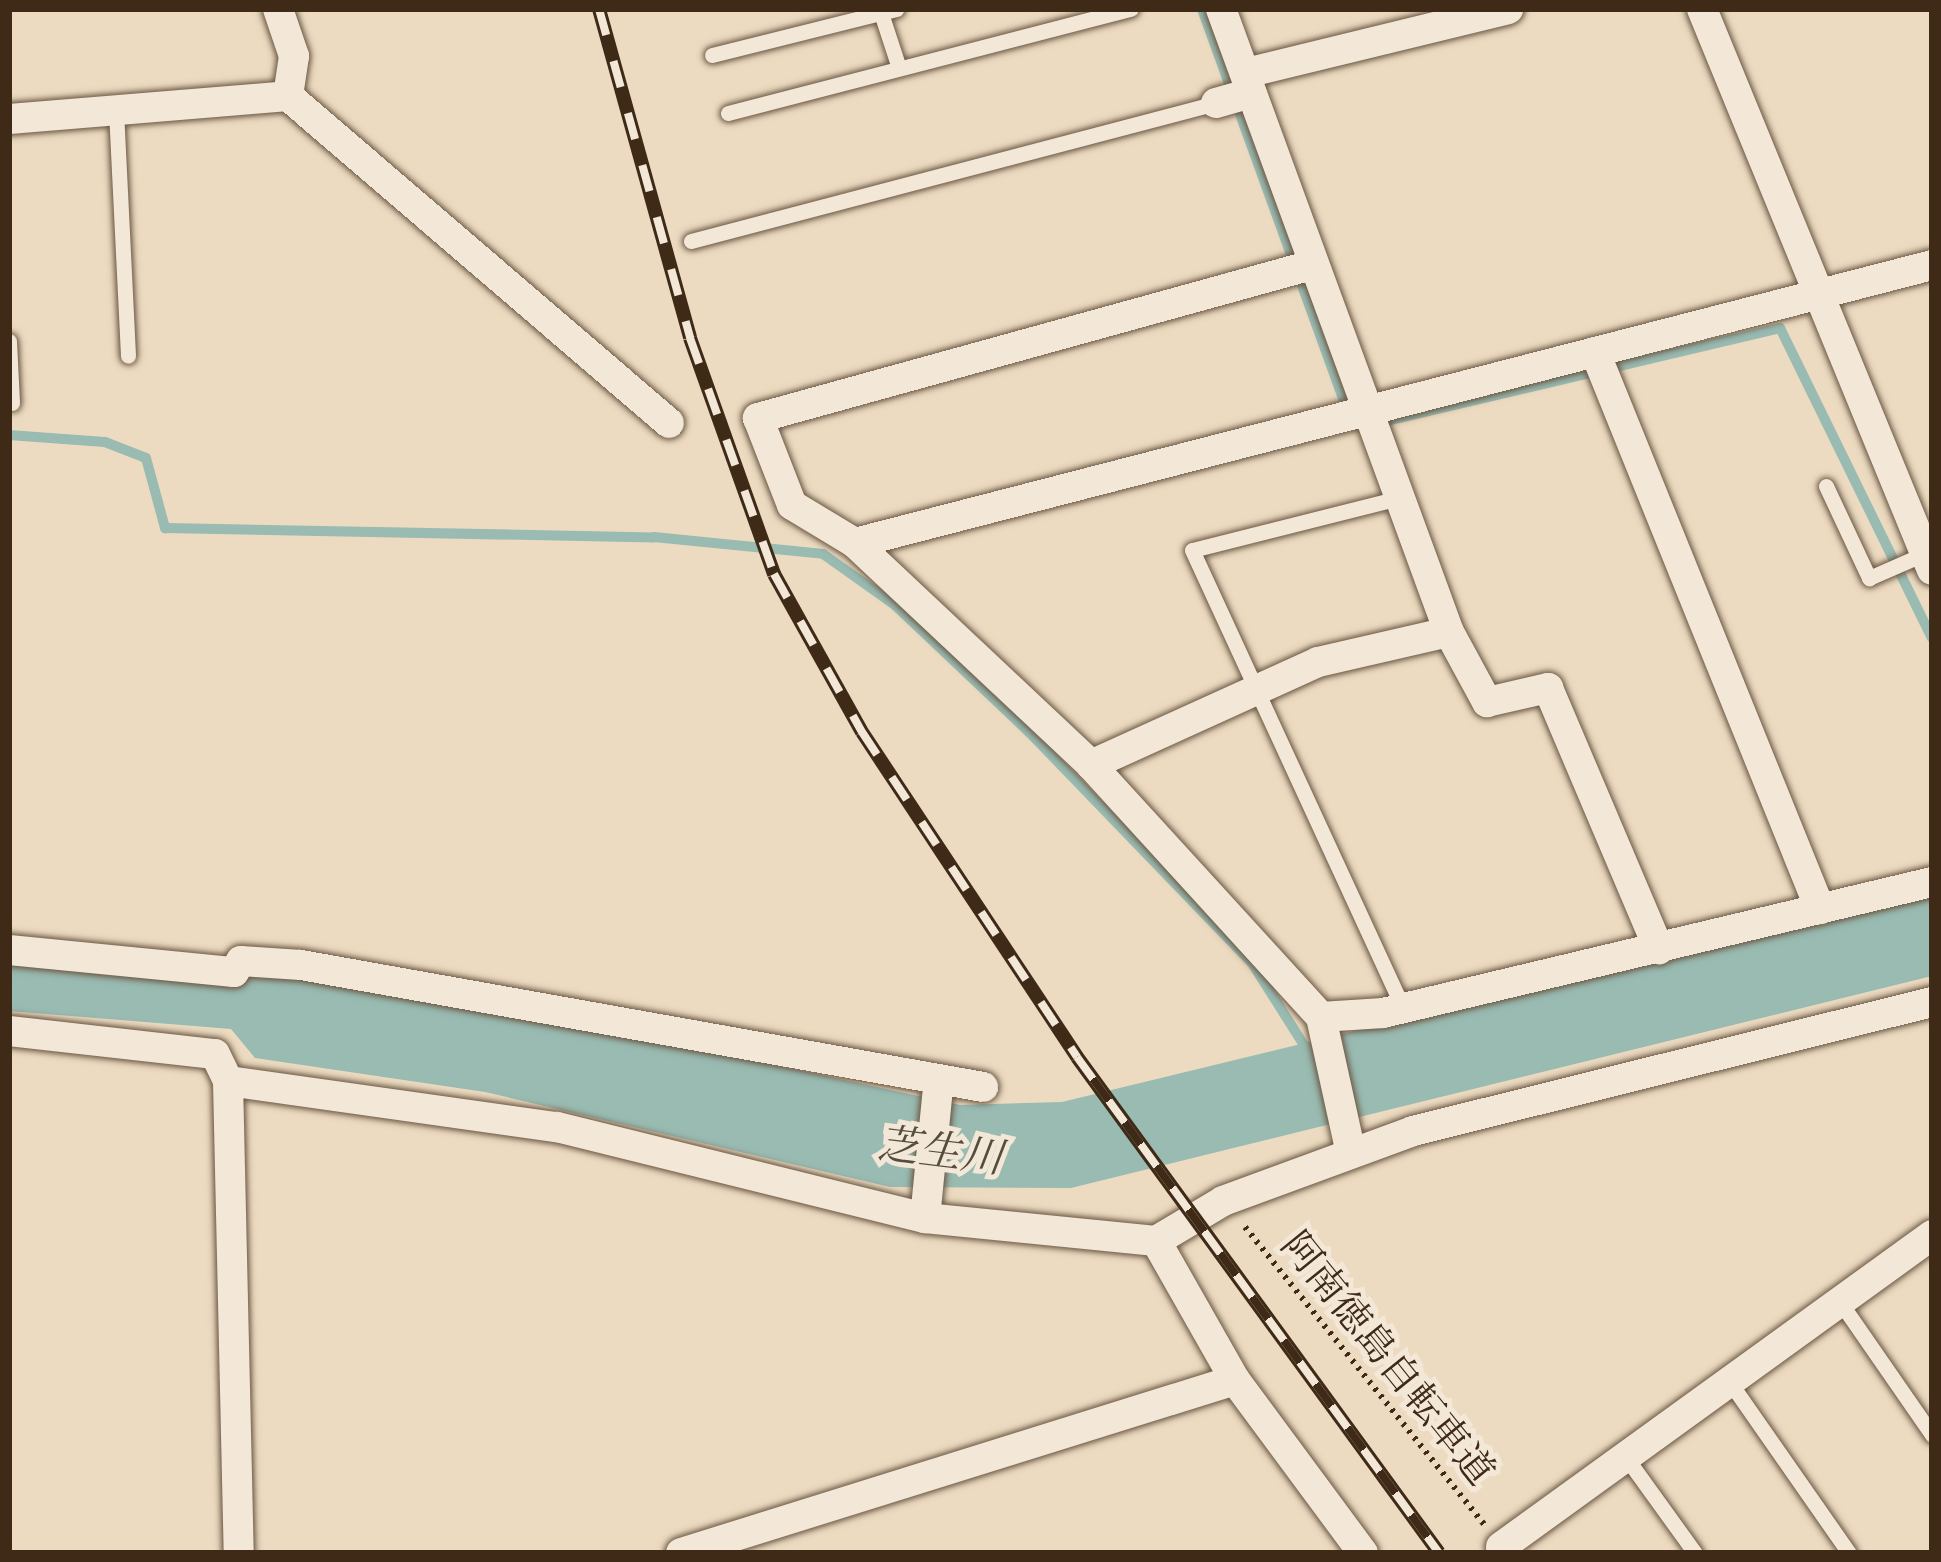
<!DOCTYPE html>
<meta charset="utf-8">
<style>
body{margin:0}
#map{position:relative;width:1941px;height:1562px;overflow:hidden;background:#ecdbc1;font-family:"IM FELL Double Pica","Noto Serif JP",serif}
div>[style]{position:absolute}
.water>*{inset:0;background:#99bbb2}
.stream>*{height:10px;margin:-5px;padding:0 5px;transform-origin:5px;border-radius:5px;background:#99bbb2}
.path>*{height:6px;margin-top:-3px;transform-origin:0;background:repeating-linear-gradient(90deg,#3e2a17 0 3px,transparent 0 9px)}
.roads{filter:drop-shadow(0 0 3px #6a5642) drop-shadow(0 0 3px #6a5642)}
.lane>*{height:15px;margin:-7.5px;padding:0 7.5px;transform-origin:7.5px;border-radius:7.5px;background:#f3e8d7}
.street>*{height:30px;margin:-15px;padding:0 15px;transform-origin:15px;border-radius:15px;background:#f3e8d7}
.rail>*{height:14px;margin-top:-7px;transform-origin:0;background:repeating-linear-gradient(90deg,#f3e8d7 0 27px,#3e2a17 0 54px);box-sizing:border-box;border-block:3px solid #3e2a17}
span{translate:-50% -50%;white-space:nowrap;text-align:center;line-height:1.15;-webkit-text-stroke:10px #f3e8d7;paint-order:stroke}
.street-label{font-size:39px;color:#3e2a17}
.water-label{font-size:42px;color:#554e3e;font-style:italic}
.frame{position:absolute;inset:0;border:12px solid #3e2a17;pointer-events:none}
</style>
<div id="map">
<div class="water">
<div style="clip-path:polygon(1932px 891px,1932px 976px,1071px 1188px,890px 1187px,485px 1092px,255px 1058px,231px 1029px,9px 1011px,9px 960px,246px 970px,497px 1005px,960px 1105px,1062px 1102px)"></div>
</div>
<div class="stream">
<div style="left:1202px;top:9px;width:432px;rotate:70.1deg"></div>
<div style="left:1374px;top:424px;width:417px;rotate:-13.3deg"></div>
<div style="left:1780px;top:328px;width:345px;rotate:63.9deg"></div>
<div style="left:9px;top:435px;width:96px;rotate:4.2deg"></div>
<div style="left:105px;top:442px;width:44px;rotate:21.3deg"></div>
<div style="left:146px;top:458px;width:73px;rotate:74.8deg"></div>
<div style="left:165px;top:528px;width:489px;rotate:1.1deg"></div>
<div style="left:654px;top:537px;width:170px;rotate:5.7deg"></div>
<div style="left:823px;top:554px;width:88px;rotate:35.3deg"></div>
<div style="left:895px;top:605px;width:185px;rotate:43.5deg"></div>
<div style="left:1029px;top:732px;width:321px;rotate:46deg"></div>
<div style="left:1252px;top:963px;width:107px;rotate:57.7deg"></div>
</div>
<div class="path">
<div style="left:1245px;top:1227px;width:383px;rotate:51.2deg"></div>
</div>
<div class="roads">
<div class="lane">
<div style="left:881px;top:13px;width:58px;rotate:71.9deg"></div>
<div style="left:712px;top:55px;width:190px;rotate:-14deg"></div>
<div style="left:116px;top:110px;width:246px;rotate:87.2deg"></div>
<div style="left:728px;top:113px;width:416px;rotate:-14.5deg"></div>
<div style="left:691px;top:241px;width:543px;rotate:-14.73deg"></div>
<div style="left:9px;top:341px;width:62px;rotate:87.2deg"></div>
<div style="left:1826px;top:486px;width:102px;rotate:64.9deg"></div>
<div style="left:1869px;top:578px;width:62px;rotate:-23.7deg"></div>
<div style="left:1395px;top:499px;width:209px;rotate:165.9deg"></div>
<div style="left:1192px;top:550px;width:504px;rotate:65.26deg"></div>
<div style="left:1840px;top:1302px;width:162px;rotate:55.3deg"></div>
<div style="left:1729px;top:1381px;width:210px;rotate:55.1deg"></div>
<div style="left:1625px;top:1456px;width:120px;rotate:54.2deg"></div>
</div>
<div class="street">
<div style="left:278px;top:9px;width:50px;rotate:71.2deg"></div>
<div style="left:294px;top:56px;width:40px;rotate:98.5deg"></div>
<div style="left:1221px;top:9px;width:663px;rotate:69.9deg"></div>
<div style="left:1449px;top:632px;width:80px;rotate:61.5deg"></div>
<div style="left:1487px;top:702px;width:63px;rotate:-12.9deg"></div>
<div style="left:1548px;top:688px;width:284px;rotate:67deg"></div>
<div style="left:1702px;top:9px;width:606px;rotate:67.71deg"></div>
<div style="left:1246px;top:73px;width:270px;rotate:-13.7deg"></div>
<div style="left:1216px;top:103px;width:37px;rotate:-16deg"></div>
<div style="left:9px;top:119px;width:280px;rotate:-4.7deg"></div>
<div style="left:288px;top:96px;width:502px;rotate:40.64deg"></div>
<div style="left:1312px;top:265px;width:575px;rotate:164.56deg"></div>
<div style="left:758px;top:418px;width:93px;rotate:68.7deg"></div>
<div style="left:792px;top:505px;width:74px;rotate:31.1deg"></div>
<div style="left:855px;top:543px;width:324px;rotate:43.2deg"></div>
<div style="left:1091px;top:765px;width:341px;rotate:47.6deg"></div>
<div style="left:1321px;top:1017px;width:139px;rotate:77.6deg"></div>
<div style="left:1595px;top:352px;width:601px;rotate:68deg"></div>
<div style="left:855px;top:543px;width:1112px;rotate:-14.47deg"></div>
<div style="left:1091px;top:765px;width:249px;rotate:-24.4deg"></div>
<div style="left:1318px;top:662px;width:134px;rotate:-12.9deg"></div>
<div style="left:9px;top:950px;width:226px;rotate:5.6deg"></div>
<div style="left:234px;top:972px;width:13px;rotate:-58deg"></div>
<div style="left:241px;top:961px;width:60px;rotate:3.8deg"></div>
<div style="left:301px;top:965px;width:693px;rotate:10.14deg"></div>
<div style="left:1321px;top:1017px;width:62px;rotate:-3.7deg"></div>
<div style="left:1383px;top:1013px;width:564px;rotate:-13.42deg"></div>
<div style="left:9px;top:1031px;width:207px;rotate:6.4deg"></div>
<div style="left:215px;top:1054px;width:30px;rotate:64deg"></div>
<div style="left:228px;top:1081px;width:332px;rotate:8deg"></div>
<div style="left:557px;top:1127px;width:379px;rotate:13.9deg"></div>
<div style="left:925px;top:1218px;width:232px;rotate:5.7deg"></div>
<div style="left:1156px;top:1241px;width:78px;rotate:-30.8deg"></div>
<div style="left:1223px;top:1201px;width:202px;rotate:-20.2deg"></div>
<div style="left:1413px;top:1131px;width:535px;rotate:-13.96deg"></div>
<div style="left:228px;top:1081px;width:472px;rotate:88.7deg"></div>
<div style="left:925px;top:1218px;width:132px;rotate:-84.3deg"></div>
<div style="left:1156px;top:1241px;width:160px;rotate:60.4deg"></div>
<div style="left:1235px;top:1380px;width:215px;rotate:53.5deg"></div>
<div style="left:1501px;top:1547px;width:532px;rotate:-35.9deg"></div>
<div style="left:681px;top:1553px;width:580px;rotate:-17.34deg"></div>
</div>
</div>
<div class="rail">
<div style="left:599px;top:9px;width:341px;rotate:74.5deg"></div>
<div style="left:690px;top:338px;width:251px;rotate:70.4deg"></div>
<div style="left:774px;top:574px;width:181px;rotate:60.9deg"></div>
<div style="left:862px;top:732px;width:390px;rotate:56.5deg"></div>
<div style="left:1077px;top:1057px;width:614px;rotate:53.88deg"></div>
</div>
<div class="street-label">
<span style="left:1387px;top:1359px;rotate:51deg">阿南徳島自転車道</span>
</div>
<div class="water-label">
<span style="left:940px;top:1152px;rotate:7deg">芝生川</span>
</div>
<div class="frame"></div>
</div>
